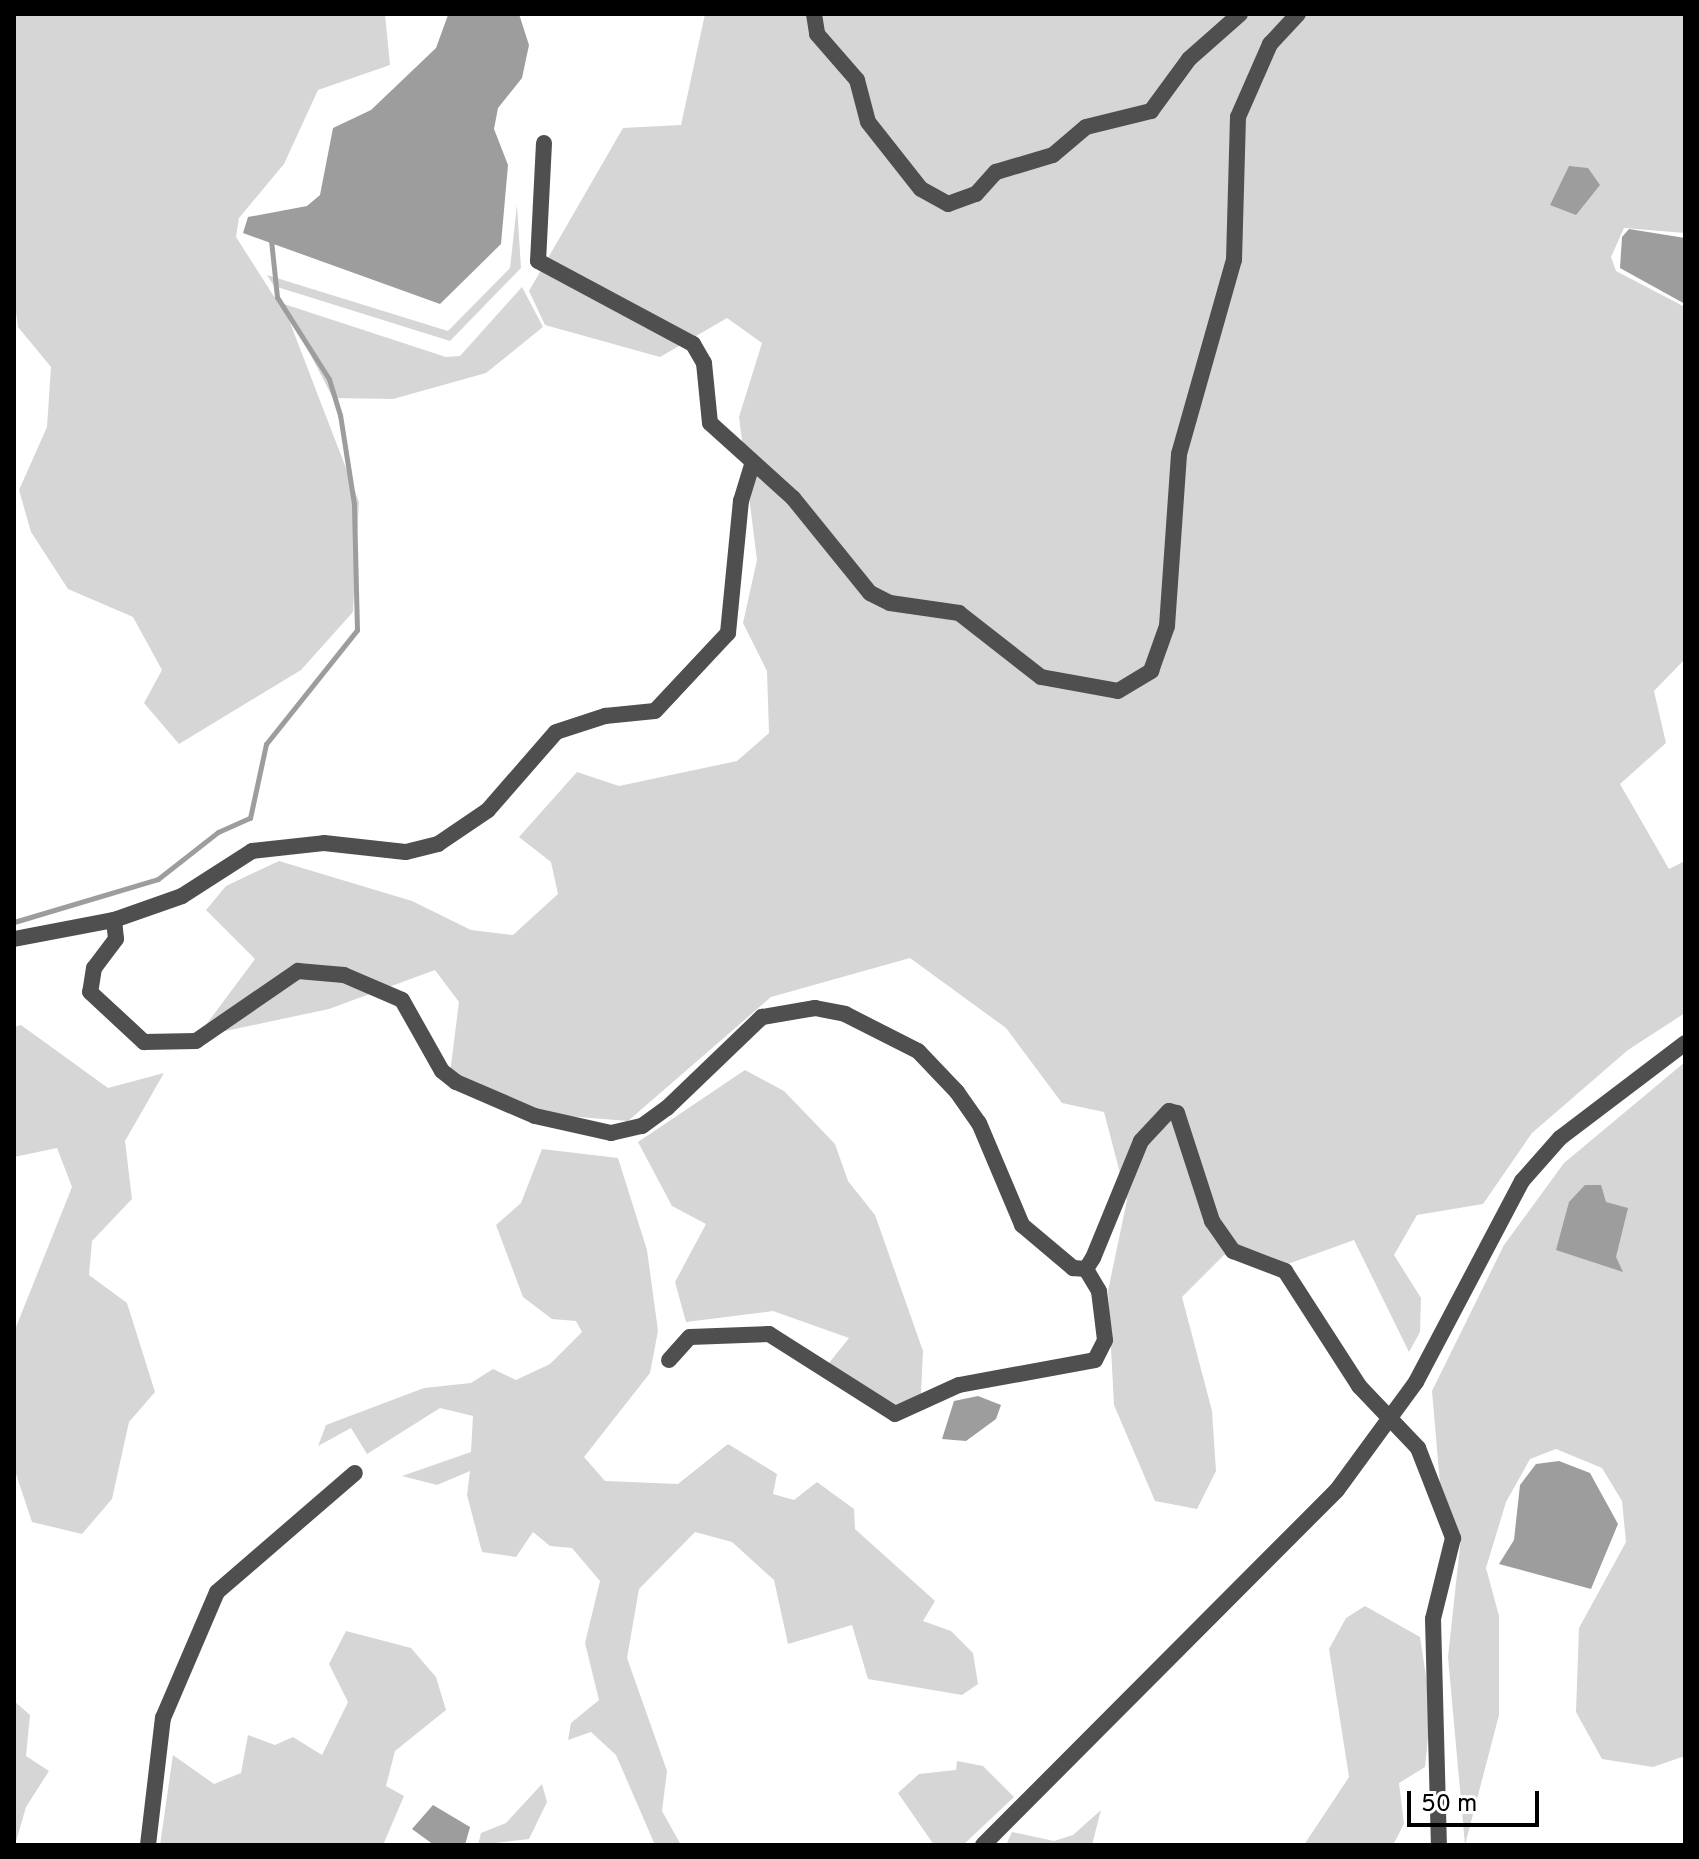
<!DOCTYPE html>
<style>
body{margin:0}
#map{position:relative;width:1699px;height:1859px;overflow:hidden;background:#fff;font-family:Overpass,sans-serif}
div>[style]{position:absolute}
.green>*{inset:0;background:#d6d6d6}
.water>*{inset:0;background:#9d9d9d}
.stream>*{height:5px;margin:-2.5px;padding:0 2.5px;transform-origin:2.5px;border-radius:2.5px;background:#9d9d9d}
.street>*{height:16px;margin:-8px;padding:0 8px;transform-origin:8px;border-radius:8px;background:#4f4f4f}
span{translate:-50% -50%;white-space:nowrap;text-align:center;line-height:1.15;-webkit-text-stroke:6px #fff;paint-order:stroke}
.frame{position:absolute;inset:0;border:16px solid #000;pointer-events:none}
.scale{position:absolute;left:1407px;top:1791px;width:132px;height:36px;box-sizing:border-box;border:4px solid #000;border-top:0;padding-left:10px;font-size:24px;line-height:28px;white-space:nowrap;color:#000;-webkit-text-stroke:6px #fff;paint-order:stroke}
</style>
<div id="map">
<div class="green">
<div style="clip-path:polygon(14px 14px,385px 14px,390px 65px,318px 90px,284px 164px,239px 218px,236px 237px,289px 320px,359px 502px,353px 612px,301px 670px,179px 744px,144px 703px,162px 670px,133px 617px,68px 589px,31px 532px,19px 490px,47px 427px,51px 367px,18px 327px,14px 297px)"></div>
<div style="clip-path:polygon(705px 14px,1685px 14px,1685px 233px,1624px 228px,1611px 257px,1616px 271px,1685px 307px,1685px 659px,1654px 691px,1666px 743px,1620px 784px,1669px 869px,1685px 861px,1685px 1013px,1628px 1050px,1532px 1133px,1483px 1204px,1417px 1215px,1394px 1255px,1421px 1298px,1420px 1332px,1409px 1352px,1354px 1240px,1285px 1265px,1224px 1255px,1182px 1297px,1212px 1411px,1216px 1471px,1197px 1509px,1155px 1501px,1114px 1405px,1108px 1291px,1127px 1200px,1104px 1112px,1062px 1103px,1006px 1028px,910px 958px,771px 997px,628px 1121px,554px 1115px,450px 1073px,459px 1002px,435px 970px,329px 1009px,197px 1037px,255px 959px,206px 910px,226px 886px,279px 861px,412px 901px,471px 930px,513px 935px,558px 894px,551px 862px,519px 837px,577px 772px,619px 786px,737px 761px,769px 733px,767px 671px,743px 623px,757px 560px,739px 417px,762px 343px,727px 318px,660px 357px,545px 325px,529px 291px,623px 128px,681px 125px)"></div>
<div style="clip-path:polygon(517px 205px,521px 268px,450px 341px,274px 286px,267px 275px,448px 331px,510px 268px)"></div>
<div style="clip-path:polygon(522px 287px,543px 327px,486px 373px,393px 399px,333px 398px,284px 304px,446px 357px,460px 356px)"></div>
<div style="clip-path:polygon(21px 1025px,108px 1088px,164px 1073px,125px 1141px,132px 1199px,92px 1241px,89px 1275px,127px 1303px,155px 1392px,129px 1422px,112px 1499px,82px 1534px,32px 1522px,14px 1468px,14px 1332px,72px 1187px,57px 1148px,14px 1157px,14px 1027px)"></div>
<div style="clip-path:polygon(1685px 1062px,1685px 1756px,1653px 1767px,1602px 1759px,1576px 1712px,1579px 1628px,1626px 1542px,1622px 1501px,1602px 1468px,1556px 1449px,1530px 1459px,1506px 1502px,1486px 1568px,1499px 1616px,1499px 1715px,1465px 1845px,1448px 1657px,1461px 1537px,1440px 1484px,1432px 1391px,1504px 1245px,1564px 1163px)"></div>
<div style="clip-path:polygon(745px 1070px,784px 1091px,835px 1144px,848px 1181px,875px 1215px,923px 1351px,921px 1394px,886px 1409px,829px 1363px,849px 1338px,773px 1311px,686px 1322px,675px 1282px,706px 1224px,672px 1206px,638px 1142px)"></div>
<div style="clip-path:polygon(542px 1149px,618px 1158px,647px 1250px,658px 1331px,650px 1373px,584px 1457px,605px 1481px,678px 1484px,728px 1444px,777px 1474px,773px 1494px,794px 1500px,817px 1482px,854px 1509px,855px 1529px,935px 1601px,923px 1621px,951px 1631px,973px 1653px,978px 1684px,962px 1695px,868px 1679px,852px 1625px,788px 1644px,774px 1580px,732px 1542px,695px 1532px,639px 1589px,627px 1658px,667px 1771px,662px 1811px,681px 1845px,655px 1845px,616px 1755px,591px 1732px,568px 1740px,571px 1723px,599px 1700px,585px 1643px,600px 1581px,572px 1548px,550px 1546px,533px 1532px,516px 1557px,482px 1552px,467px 1495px,470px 1471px,437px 1485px,402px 1476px,471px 1452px,473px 1416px,440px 1408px,367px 1454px,351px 1428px,318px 1446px,326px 1425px,424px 1388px,471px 1383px,493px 1369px,516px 1380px,550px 1364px,582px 1332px,576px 1321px,552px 1319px,523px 1297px,496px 1225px,521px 1203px)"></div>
<div style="clip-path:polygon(1365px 1606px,1420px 1637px,1431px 1709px,1425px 1767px,1399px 1783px,1404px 1824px,1393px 1845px,1304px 1845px,1349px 1777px,1329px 1649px,1346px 1618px)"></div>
<div style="clip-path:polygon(346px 1631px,411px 1648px,436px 1677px,446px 1710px,395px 1751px,386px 1786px,404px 1796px,383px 1845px,160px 1845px,173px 1755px,214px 1784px,241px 1773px,248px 1735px,275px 1745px,293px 1737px,322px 1755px,348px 1702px,329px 1664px)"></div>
<div style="clip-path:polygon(14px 1701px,30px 1715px,26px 1756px,49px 1771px,26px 1807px,15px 1845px)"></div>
<div style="clip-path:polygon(957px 1761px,983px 1766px,1014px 1797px,963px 1845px,934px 1845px,898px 1793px,919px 1774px,956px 1770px)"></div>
<div style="clip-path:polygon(542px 1784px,547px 1802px,529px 1839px,478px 1845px,481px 1833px,506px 1823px)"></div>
<div style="clip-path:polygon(1101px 1810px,1092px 1845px,1006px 1845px,1012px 1832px,1054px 1841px,1073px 1835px)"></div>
</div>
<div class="water">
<div style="clip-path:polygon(519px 14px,529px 45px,522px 78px,498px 108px,494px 129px,508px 165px,501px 244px,440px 304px,243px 233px,248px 217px,307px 206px,320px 195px,333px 128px,371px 110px,436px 48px,448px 15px)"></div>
<div style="clip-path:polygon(1569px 166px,1588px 168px,1600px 185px,1576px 215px,1550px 205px)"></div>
<div style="clip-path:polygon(1629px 229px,1685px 238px,1685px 304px,1620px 268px,1622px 237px)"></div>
<div style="clip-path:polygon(1585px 1185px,1601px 1185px,1606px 1202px,1628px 1208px,1616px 1257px,1623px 1272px,1556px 1250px,1569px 1202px)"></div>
<div style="clip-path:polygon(978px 1396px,1001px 1405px,996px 1419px,966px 1441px,942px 1439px,954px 1401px)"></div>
<div style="clip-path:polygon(1559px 1461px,1590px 1473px,1618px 1524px,1591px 1589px,1499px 1564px,1514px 1540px,1520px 1485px,1536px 1464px)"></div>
<div style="clip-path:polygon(433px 1805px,470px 1827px,465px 1845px,434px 1845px,412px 1829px)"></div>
</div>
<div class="stream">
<div style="left:14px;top:922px;width:150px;rotate:-16.6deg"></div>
<div style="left:158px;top:879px;width:76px;rotate:-38.1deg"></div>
<div style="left:218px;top:832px;width:35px;rotate:-24deg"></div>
<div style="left:250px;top:818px;width:76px;rotate:-77.8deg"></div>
<div style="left:266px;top:744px;width:146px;rotate:-51.4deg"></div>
<div style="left:357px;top:630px;width:126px;rotate:-91.4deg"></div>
<div style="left:354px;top:504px;width:90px;rotate:-98.9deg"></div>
<div style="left:340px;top:415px;width:38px;rotate:-107deg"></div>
<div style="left:329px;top:379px;width:97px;rotate:-122.4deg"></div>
<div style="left:277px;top:297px;width:57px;rotate:-96deg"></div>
</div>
<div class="street">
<div style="left:814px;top:14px;width:20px;rotate:81deg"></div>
<div style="left:817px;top:34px;width:61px;rotate:49deg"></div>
<div style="left:857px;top:80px;width:43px;rotate:75.3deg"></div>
<div style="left:868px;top:122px;width:85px;rotate:51.7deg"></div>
<div style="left:921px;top:189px;width:31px;rotate:29deg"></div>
<div style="left:948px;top:204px;width:30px;rotate:-20deg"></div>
<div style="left:976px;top:194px;width:30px;rotate:-48deg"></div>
<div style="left:996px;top:172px;width:59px;rotate:-16.6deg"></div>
<div style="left:1053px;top:155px;width:43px;rotate:-40.3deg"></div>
<div style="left:1086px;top:127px;width:67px;rotate:-13.8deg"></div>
<div style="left:1151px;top:111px;width:64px;rotate:-53.8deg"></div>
<div style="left:1189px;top:59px;width:68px;rotate:-41.4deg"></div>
<div style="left:544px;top:143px;width:118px;rotate:92.9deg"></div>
<div style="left:538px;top:261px;width:176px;rotate:28.2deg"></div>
<div style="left:693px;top:344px;width:22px;rotate:60deg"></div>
<div style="left:704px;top:363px;width:60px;rotate:84.3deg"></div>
<div style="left:710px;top:423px;width:112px;rotate:42.1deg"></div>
<div style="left:793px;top:498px;width:122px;rotate:51deg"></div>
<div style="left:870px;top:593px;width:22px;rotate:27deg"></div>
<div style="left:890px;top:603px;width:70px;rotate:8.2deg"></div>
<div style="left:959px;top:613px;width:104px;rotate:38deg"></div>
<div style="left:1041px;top:677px;width:78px;rotate:10.3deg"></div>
<div style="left:1118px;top:691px;width:39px;rotate:-31deg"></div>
<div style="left:1151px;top:671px;width:48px;rotate:-70.4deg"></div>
<div style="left:1167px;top:626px;width:172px;rotate:-86deg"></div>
<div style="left:1179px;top:454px;width:202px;rotate:-74.2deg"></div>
<div style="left:1234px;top:260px;width:143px;rotate:-88.4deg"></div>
<div style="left:1238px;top:117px;width:80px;rotate:-66.3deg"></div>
<div style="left:1270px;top:44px;width:41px;rotate:-47deg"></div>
<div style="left:114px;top:920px;width:19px;rotate:84deg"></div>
<div style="left:116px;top:939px;width:36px;rotate:127deg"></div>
<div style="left:94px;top:968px;width:24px;rotate:99deg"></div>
<div style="left:90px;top:992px;width:74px;rotate:42.8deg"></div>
<div style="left:144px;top:1042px;width:52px;rotate:-1.1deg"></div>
<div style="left:196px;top:1041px;width:124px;rotate:-34.5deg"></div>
<div style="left:298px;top:971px;width:46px;rotate:5deg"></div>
<div style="left:344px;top:975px;width:63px;rotate:23.3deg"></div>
<div style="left:402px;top:1000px;width:81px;rotate:60.6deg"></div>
<div style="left:442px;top:1071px;width:18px;rotate:38deg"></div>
<div style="left:456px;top:1082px;width:86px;rotate:23.3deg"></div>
<div style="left:535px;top:1116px;width:78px;rotate:12.6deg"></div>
<div style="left:611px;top:1133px;width:32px;rotate:-13deg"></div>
<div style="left:642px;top:1126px;width:31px;rotate:-36deg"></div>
<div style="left:667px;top:1108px;width:132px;rotate:-43.8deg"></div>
<div style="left:762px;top:1017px;width:54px;rotate:-9.6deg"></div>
<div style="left:815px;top:1008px;width:31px;rotate:11deg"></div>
<div style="left:845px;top:1014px;width:82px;rotate:26.9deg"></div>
<div style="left:918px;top:1051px;width:57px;rotate:46.4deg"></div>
<div style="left:957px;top:1092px;width:38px;rotate:55deg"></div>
<div style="left:979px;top:1123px;width:111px;rotate:67.1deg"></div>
<div style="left:1022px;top:1225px;width:67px;rotate:40.1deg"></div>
<div style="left:1073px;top:1268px;width:13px;rotate:4deg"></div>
<div style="left:1086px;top:1269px;width:13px;rotate:-58deg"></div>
<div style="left:1093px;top:1258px;width:126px;rotate:-67.7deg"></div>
<div style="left:1141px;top:1141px;width:41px;rotate:-47deg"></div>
<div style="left:1169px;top:1111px;width:8px;rotate:14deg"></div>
<div style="left:1177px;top:1113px;width:114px;rotate:72deg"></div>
<div style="left:1212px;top:1221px;width:37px;rotate:55deg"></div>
<div style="left:1233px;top:1251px;width:56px;rotate:21deg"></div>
<div style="left:1285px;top:1271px;width:137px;rotate:57.2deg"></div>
<div style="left:1359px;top:1386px;width:86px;rotate:46.4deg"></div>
<div style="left:1418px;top:1448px;width:97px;rotate:68.7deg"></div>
<div style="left:1453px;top:1538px;width:83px;rotate:103.9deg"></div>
<div style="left:1433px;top:1619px;width:226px;rotate:88.5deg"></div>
<div style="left:14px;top:939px;width:102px;rotate:-10.8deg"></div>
<div style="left:114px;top:920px;width:72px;rotate:-19.4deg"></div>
<div style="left:182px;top:896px;width:83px;rotate:-32.7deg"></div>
<div style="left:252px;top:851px;width:72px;rotate:-6.3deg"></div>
<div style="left:324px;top:843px;width:82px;rotate:6.3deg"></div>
<div style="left:406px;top:852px;width:33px;rotate:-14deg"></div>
<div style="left:438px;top:844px;width:60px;rotate:-34.2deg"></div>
<div style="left:488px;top:810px;width:103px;rotate:-48.9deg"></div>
<div style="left:556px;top:732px;width:52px;rotate:-18.1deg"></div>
<div style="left:605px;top:716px;width:50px;rotate:-5.7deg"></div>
<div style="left:655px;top:711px;width:107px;rotate:-46.9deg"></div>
<div style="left:728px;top:633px;width:133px;rotate:-84.4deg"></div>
<div style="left:741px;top:501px;width:37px;rotate:-73deg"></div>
<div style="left:669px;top:1360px;width:31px;rotate:-48deg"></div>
<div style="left:690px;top:1337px;width:79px;rotate:-2.2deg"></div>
<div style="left:769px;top:1334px;width:149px;rotate:32.4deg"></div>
<div style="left:895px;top:1414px;width:70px;rotate:-24.4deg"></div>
<div style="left:959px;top:1385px;width:138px;rotate:-10.4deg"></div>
<div style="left:1095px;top:1360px;width:22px;rotate:-63deg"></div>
<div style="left:1105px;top:1340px;width:49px;rotate:-97deg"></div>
<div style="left:1099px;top:1291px;width:26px;rotate:-121deg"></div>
<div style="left:148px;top:1845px;width:128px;rotate:-83.3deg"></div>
<div style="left:163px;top:1718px;width:137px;rotate:-66.8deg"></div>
<div style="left:217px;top:1592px;width:182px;rotate:-40.8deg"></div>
<div style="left:983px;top:1845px;width:501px;rotate:-45.08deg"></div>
<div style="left:1337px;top:1490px;width:134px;rotate:-53.8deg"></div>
<div style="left:1416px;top:1382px;width:227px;rotate:-62.2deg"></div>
<div style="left:1522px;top:1181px;width:57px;rotate:-48.5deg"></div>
<div style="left:1560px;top:1138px;width:157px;rotate:-37.2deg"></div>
</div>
<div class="frame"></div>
<div class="scale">50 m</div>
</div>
